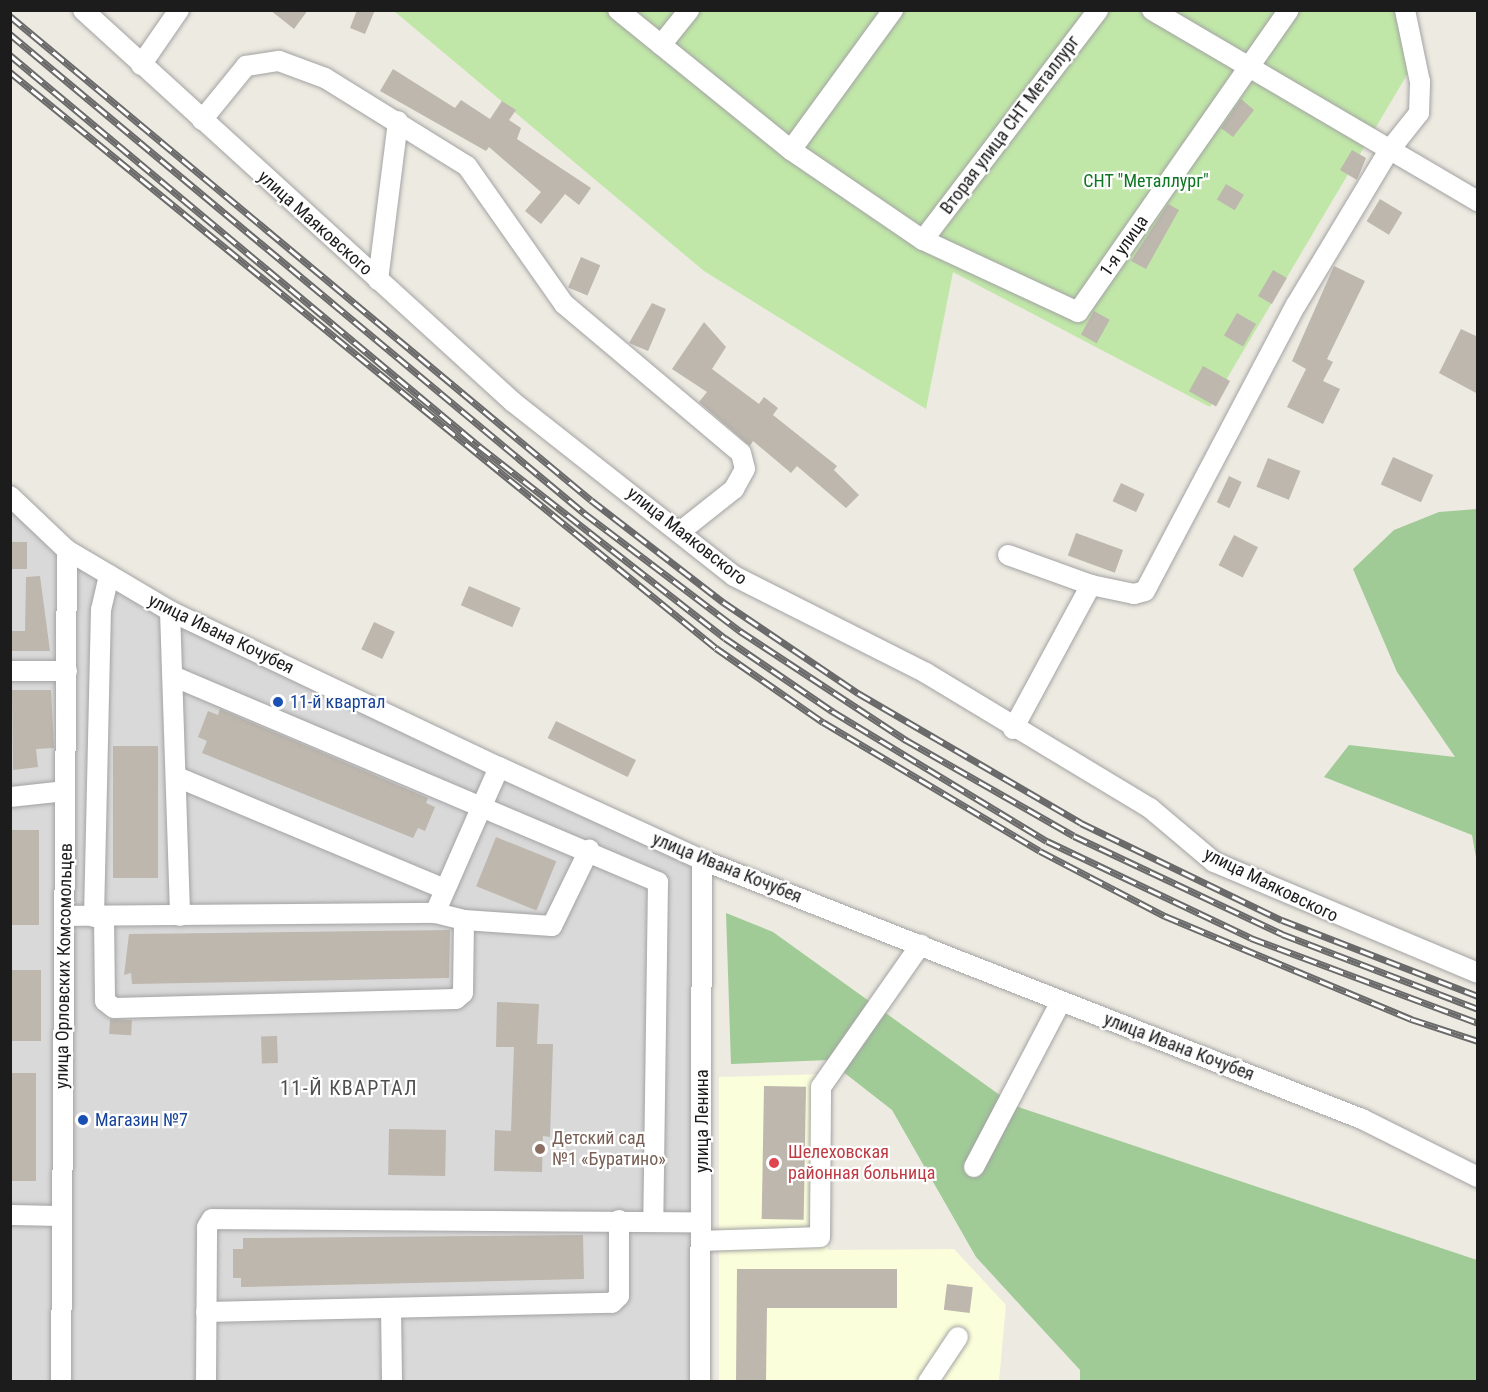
<!DOCTYPE html>
<meta charset="utf-8">
<style>
body{margin:0}
#map{position:relative;width:1488px;height:1392px;overflow:hidden;background:#edeae1;font-family:"Roboto Condensed",sans-serif}
div>[style]{position:absolute}
.residential>*{inset:0;background:#dad9d9}
.education>*{inset:0;background:#fafeda}
.grass>*{inset:0;background:#c0e7a8}
.forest>*{inset:0;background:#a0cb97}
.building>*{inset:0;background:#bdb7ae;transform-origin:0 0}
.roads{filter:drop-shadow(0 0 2px #a3a3a3) drop-shadow(0 0 2px #a3a3a3)}
.minor>*{height:20px;margin:-10px;padding:0 10px;transform-origin:10px;border-radius:10px;background:#fff}
.rail>*{height:7px;margin-top:-3.5px;transform-origin:0;background:repeating-linear-gradient(90deg,#fff 0 14px,#6a6a6a 0 28px);box-sizing:border-box;border-block:2px solid #6a6a6a}
.dots>*{width:16px;height:16px;translate:-50% -50%;box-sizing:border-box;border:3px solid #fff;border-radius:50%}
span{translate:-50% -50%;white-space:nowrap;text-align:center;line-height:1.15;-webkit-text-stroke:4.5px #fff;paint-order:stroke}
.street-label{font-size:18px;color:#1c1c1c}
.park-label{font-size:18px;color:#0e7522}
.transit-label{font-size:18px;color:#164399}
.left{translate:0 -50%;text-align:left}
.education-label{font-size:18px;color:#785e54}
.health-label{font-size:18px;color:#be3a42}
.neighbourhood-label{font-size:20px;color:#4f4f4f;letter-spacing:1.5px}
.frame{position:absolute;inset:0;border:12px solid #1c1c1c;pointer-events:none}
</style>
<div id="map">
<div class="residential">
<div style="clip-path:polygon(10px 496px,67px 550px,702px 860px,700px 1381px,11px 1381px)"></div>
</div>
<div class="education">
<div style="clip-path:polygon(829px 1074px,828px 1250px,954px 1249px,1006px 1305px,999px 1381px,719px 1381px,719px 1077px)"></div>
</div>
<div class="grass">
<div style="clip-path:polygon(394px 11px,1395px 11px,1411px 68px,1210px 407px,953px 272px,926px 409px,704px 271px)"></div>
</div>
<div class="forest">
<div style="clip-path:polygon(1477px 509px,1478px 509px,1477px 863px,1472px 835px,1324px 777px,1349px 745px,1455px 757px,1397px 672px,1353px 569px,1394px 530px,1439px 512px)"></div>
<div style="clip-path:polygon(726px 913px,773px 932px,1015px 1106px,1477px 1260px,1477px 1381px,1080px 1381px,1080px 1370px,976px 1257px,892px 1110px,828px 1060px,731px 1064px)"></div>
</div>
<div class="building">
<div style="clip-path:polygon(270px 10px,308px 10px,294px 29px)"></div>
<div style="clip-path:polygon(357px 10px,375px 10px,365px 34px,350px 28px)"></div>
<div style="clip-path:polygon(393px 69px,455px 108px,461px 100px,490px 119px,502px 101px,516px 110px,509px 120px,521px 128px,517px 139px,591px 188px,579px 205px,565px 194px,541px 224px,525px 211px,541px 192px,489px 147px,486px 151px,380px 91px)"></div>
<div style="clip-path:polygon(1241px 99px,1254px 110px,1233px 137px,1221px 128px)"></div>
<div style="clip-path:polygon(1352px 150px,1366px 158px,1357px 180px,1340px 170px)"></div>
<div style="left:1226px;top:184px;width:21px;height:18px;rotate:31deg"></div>
<div style="left:1380px;top:199px;width:26px;height:26px;rotate:31deg"></div>
<div style="clip-path:polygon(1168px 204px,1179px 210px,1146px 269px,1131px 261px)"></div>
<div style="left:581px;top:257px;width:21px;height:33px;rotate:23deg"></div>
<div style="clip-path:polygon(1334px 266px,1365px 281px,1327px 359px,1333px 362px,1323px 381px,1340px 389px,1323px 424px,1287px 407px,1306px 369px,1292px 361px)"></div>
<div style="left:1273px;top:270px;width:16px;height:30px;rotate:30deg"></div>
<div style="clip-path:polygon(652px 303px,666px 309px,648px 351px,629px 343px)"></div>
<div style="left:1094px;top:311px;width:18px;height:27px;rotate:29deg"></div>
<div style="left:1237px;top:313px;width:22px;height:26px;rotate:30deg"></div>
<div style="clip-path:polygon(704px 322px,726px 347px,712px 369px,759px 404px,764px 397px,778px 408px,773px 415px,837px 466px,834px 470px,859px 495px,846px 508px,797px 466px,791px 473px,753px 441px,750px 446px,699px 402px,707px 392px,672px 369px)"></div>
<div style="clip-path:polygon(1461px 329px,1478px 337px,1478px 394px,1439px 373px)"></div>
<div style="left:1203px;top:366px;width:31px;height:29px;rotate:29deg"></div>
<div style="left:1393px;top:457px;width:44px;height:30px;rotate:24deg"></div>
<div style="left:1268px;top:458px;width:35px;height:31px;rotate:22deg"></div>
<div style="left:1229px;top:476px;width:14px;height:29px;rotate:25deg"></div>
<div style="left:1121px;top:483px;width:26px;height:20px;rotate:25deg"></div>
<div style="left:1076px;top:533px;width:50px;height:24px;rotate:20deg"></div>
<div style="left:1234px;top:535px;width:27px;height:34px;rotate:27deg"></div>
<div style="left:10px;top:542px;width:17px;height:27px"></div>
<div style="clip-path:polygon(40px 576px,50px 651px,10px 651px,10px 631px,25px 631px,26px 577px)"></div>
<div style="left:469px;top:586px;width:56px;height:21px;rotate:23deg"></div>
<div style="left:374px;top:622px;width:23px;height:30px;rotate:25deg"></div>
<div style="clip-path:polygon(12px 690px,51px 690px,54px 748px,36px 749px,38px 767px,13px 770px)"></div>
<div style="clip-path:polygon(220px 709px,428px 798px,426px 803px,435px 807px,425px 831px,418px 828px,413px 838px,202px 753px,207px 741px,198px 737px,208px 711px,218px 715px)"></div>
<div style="left:556px;top:721px;width:89px;height:19px;rotate:26deg"></div>
<div style="left:113px;top:746px;width:45px;height:132px"></div>
<div style="left:10px;top:830px;width:29px;height:95px"></div>
<div style="left:496px;top:837px;width:65px;height:53px;rotate:22deg"></div>
<div style="clip-path:polygon(450px 930px,449px 978px,132px 984px,131px 973px,124px 975px,129px 934px)"></div>
<div style="left:10px;top:970px;width:31px;height:71px"></div>
<div style="clip-path:polygon(497px 1002px,539px 1004px,537px 1044px,553px 1044px,550px 1137px,543px 1136px,542px 1172px,494px 1171px,495px 1130px,511px 1131px,514px 1047px,496px 1047px)"></div>
<div style="left:110px;top:1019px;width:22px;height:15px;rotate:3deg"></div>
<div style="left:277px;top:1036px;width:27px;height:16px;rotate:88deg"></div>
<div style="left:10px;top:1073px;width:26px;height:108px"></div>
<div style="left:764px;top:1086px;width:42px;height:133px;rotate:1deg"></div>
<div style="left:389px;top:1129px;width:57px;height:46px;rotate:1deg"></div>
<div style="clip-path:polygon(583px 1235px,584px 1279px,241px 1287px,241px 1278px,233px 1278px,233px 1249px,243px 1249px,243px 1238px)"></div>
<div style="clip-path:polygon(737px 1269px,897px 1269px,897px 1308px,767px 1308px,766px 1382px,736px 1382px)"></div>
<div style="left:947px;top:1284px;width:26px;height:26px;rotate:7deg"></div>
</div>
<div class="roads">
<div class="minor">
<div style="left:83px;top:10px;width:582px;rotate:42.35deg"></div>
<div style="left:513px;top:402px;width:281px;rotate:38.2deg"></div>
<div style="left:734px;top:576px;width:215px;rotate:26.8deg"></div>
<div style="left:926px;top:673px;width:262px;rotate:31.1deg"></div>
<div style="left:1150px;top:808px;width:84px;rotate:40.2deg"></div>
<div style="left:1214px;top:862px;width:286px;rotate:22.8deg"></div>
<div style="left:618px;top:10px;width:223px;rotate:39deg"></div>
<div style="left:791px;top:150px;width:160px;rotate:34.3deg"></div>
<div style="left:923px;top:240px;width:171px;rotate:24.9deg"></div>
<div style="left:1078px;top:312px;width:368px;rotate:-55.1deg"></div>
<div style="left:1152px;top:10px;width:378px;rotate:30.4deg"></div>
<div style="left:661px;top:45px;width:45px;rotate:-51.3deg"></div>
<div style="left:141px;top:65px;width:67px;rotate:-55.4deg"></div>
<div style="left:202px;top:120px;width:70px;rotate:-50.8deg"></div>
<div style="left:246px;top:66px;width:33px;rotate:-9deg"></div>
<div style="left:279px;top:61px;width:49px;rotate:20.3deg"></div>
<div style="left:325px;top:78px;width:167px;rotate:31.8deg"></div>
<div style="left:467px;top:166px;width:169px;rotate:54.9deg"></div>
<div style="left:564px;top:304px;width:231px;rotate:40.1deg"></div>
<div style="left:741px;top:453px;width:16px;rotate:76deg"></div>
<div style="left:745px;top:469px;width:23px;rotate:119deg"></div>
<div style="left:734px;top:489px;width:68px;rotate:141.6deg"></div>
<div style="left:791px;top:150px;width:173px;rotate:-53.9deg"></div>
<div style="left:923px;top:240px;width:289px;rotate:-52.7deg"></div>
<div style="left:378px;top:280px;width:160px;rotate:-82.8deg"></div>
<div style="left:10px;top:496px;width:79px;rotate:43.5deg"></div>
<div style="left:67px;top:550px;width:120px;rotate:30.6deg"></div>
<div style="left:170px;top:611px;width:364px;rotate:25.4deg"></div>
<div style="left:499px;top:767px;width:223px;rotate:24.6deg"></div>
<div style="left:702px;top:860px;width:709px;rotate:21.43deg"></div>
<div style="left:1362px;top:1119px;width:130px;rotate:26.6deg"></div>
<div style="left:1008px;top:555px;width:88px;rotate:19.9deg"></div>
<div style="left:1091px;top:585px;width:44px;rotate:11.8deg"></div>
<div style="left:1134px;top:594px;width:11px;rotate:-15deg"></div>
<div style="left:1145px;top:591px;width:323px;rotate:-62.2deg"></div>
<div style="left:1296px;top:305px;width:179px;rotate:-59deg"></div>
<div style="left:1388px;top:152px;width:50px;rotate:-51.5deg"></div>
<div style="left:1419px;top:113px;width:31px;rotate:-88deg"></div>
<div style="left:1420px;top:82px;width:74px;rotate:-101.8deg"></div>
<div style="left:170px;top:611px;width:305px;rotate:88.1deg"></div>
<div style="left:10px;top:671px;width:57px"></div>
<div style="left:175px;top:677px;width:525px;rotate:23deg"></div>
<div style="left:658px;top:882px;width:338px;rotate:90.8deg"></div>
<div style="left:1013px;top:729px;width:164px;rotate:-61.6deg"></div>
<div style="left:177px;top:777px;width:290px;rotate:22.7deg"></div>
<div style="left:10px;top:797px;width:55px;rotate:-6.2deg"></div>
<div style="left:65px;top:916px;width:370px;rotate:-0.5deg"></div>
<div style="left:435px;top:913px;width:159px;rotate:-66.3deg"></div>
<div style="left:94px;top:917px;width:307px;rotate:-88.7deg"></div>
<div style="left:101px;top:610px;width:36px;rotate:-77deg"></div>
<div style="left:104px;top:918px;width:83px;rotate:89.3deg"></div>
<div style="left:105px;top:1001px;width:11px;rotate:38deg"></div>
<div style="left:114px;top:1008px;width:342px;rotate:-1.5deg"></div>
<div style="left:456px;top:999px;width:9px;rotate:-41deg"></div>
<div style="left:463px;top:993px;width:73px;rotate:-89.2deg"></div>
<div style="left:464px;top:920px;width:30px;rotate:-166deg"></div>
<div style="left:464px;top:920px;width:88px;rotate:3.9deg"></div>
<div style="left:552px;top:926px;width:85px;rotate:-64deg"></div>
<div style="left:974px;top:1167px;width:187px;rotate:-62.3deg"></div>
<div style="left:10px;top:1215px;width:51px;rotate:1.1deg"></div>
<div style="left:701px;top:1241px;width:119px;rotate:-1.9deg"></div>
<div style="left:820px;top:1237px;width:150px;rotate:-89.6deg"></div>
<div style="left:821px;top:1087px;width:174px;rotate:-55deg"></div>
<div style="left:391px;top:1308px;width:74px;rotate:89.2deg"></div>
<div style="left:206px;top:1312px;width:406px;rotate:-1.3deg"></div>
<div style="left:612px;top:1303px;width:10px;rotate:-45deg"></div>
<div style="left:619px;top:1296px;width:76px;rotate:-90deg"></div>
<div style="left:61px;top:1382px;width:832px;rotate:-89.59deg"></div>
<div style="left:206px;top:1382px;width:155px;rotate:-89.6deg"></div>
<div style="left:207px;top:1227px;width:9px;rotate:-58deg"></div>
<div style="left:212px;top:1219px;width:489px;rotate:0.4deg"></div>
<div style="left:700px;top:1382px;width:522px;rotate:-89.78deg"></div>
<div style="left:928px;top:1382px;width:54px;rotate:-56.3deg"></div>
</div>
</div>
<div class="rail">
<div style="left:10px;top:16px;width:756px;rotate:39.8deg"></div>
<div style="left:591px;top:500px;width:167px;rotate:37.7deg"></div>
<div style="left:723px;top:602px;width:163px;rotate:34deg"></div>
<div style="left:858px;top:693px;width:258px;rotate:30.2deg"></div>
<div style="left:1081px;top:823px;width:223px;rotate:25.8deg"></div>
<div style="left:1282px;top:920px;width:210px;rotate:21.2deg"></div>
<div style="left:10px;top:34px;width:748px;rotate:39.84deg"></div>
<div style="left:584px;top:513px;width:196px;rotate:37.1deg"></div>
<div style="left:740px;top:631px;width:199px;rotate:33.3deg"></div>
<div style="left:906px;top:740px;width:193px;rotate:29.7deg"></div>
<div style="left:1074px;top:836px;width:230px;rotate:25.2deg"></div>
<div style="left:1282px;top:934px;width:210px;rotate:20.9deg"></div>
<div style="left:10px;top:55px;width:611px;rotate:39.82deg"></div>
<div style="left:479px;top:446px;width:312px;rotate:38deg"></div>
<div style="left:725px;top:638px;width:130px;rotate:34.3deg"></div>
<div style="left:832px;top:711px;width:251px;rotate:31.2deg"></div>
<div style="left:1047px;top:841px;width:226px;rotate:25.4deg"></div>
<div style="left:1251px;top:938px;width:242px;rotate:20.5deg"></div>
<div style="left:10px;top:72px;width:911px;rotate:39.21deg"></div>
<div style="left:716px;top:648px;width:130px;rotate:34.7deg"></div>
<div style="left:823px;top:722px;width:252px;rotate:30.7deg"></div>
<div style="left:1040px;top:851px;width:141px;rotate:27.5deg"></div>
<div style="left:1165px;top:916px;width:267px;rotate:22.7deg"></div>
<div style="left:1411px;top:1019px;width:71px;rotate:18.2deg"></div>
</div>
<div class="dots">
<div style="left:278px;top:702px;background:#1a4fb4"></div>
<div style="left:83px;top:1120px;background:#1a4fb4"></div>
<div style="left:540px;top:1149px;background:#8d6e63"></div>
<div style="left:774px;top:1163px;background:#e0444e"></div>
</div>
<div class="street-label">
<span style="left:1010px;top:125px;rotate:-53deg">Вторая улица СНТ Металлург</span>
<span style="left:315px;top:223px;rotate:42deg">улица Маяковского</span>
<span style="left:1124px;top:246px;rotate:-55deg">1-я улица</span>
<span style="left:687px;top:536px;rotate:38deg">улица Маяковского</span>
<span style="left:221px;top:634px;rotate:26deg">улица Ивана Кочубея</span>
<span style="left:727px;top:868px;rotate:22deg">улица Ивана Кочубея</span>
<span style="left:1271px;top:885px;rotate:26deg">улица Маяковского</span>
<span style="left:64px;top:966px;rotate:-89deg">улица Орловских Комсомольцев</span>
<span style="left:1179px;top:1047px;rotate:21deg">улица Ивана Кочубея</span>
<span style="left:702px;top:1121px;rotate:-90deg">улица Ленина</span>
</div>
<div class="park-label">
<span style="left:1146px;top:181px">СНТ "Металлург"</span>
</div>
<div class="transit-label">
<span class="left" style="left:290px;top:702px">11-й квартал</span>
<span class="left" style="left:95px;top:1120px">Магазин №7</span>
</div>
<div class="education-label">
<span class="left" style="left:552px;top:1149px">Детский сад<br>№1 «Буратино»</span>
</div>
<div class="health-label">
<span class="left" style="left:788px;top:1163px">Шелеховская<br>районная больница</span>
</div>
<div class="neighbourhood-label">
<span style="left:349px;top:1088px">11-Й КВАРТАЛ</span>
</div>
<div class="frame"></div>
</div>
